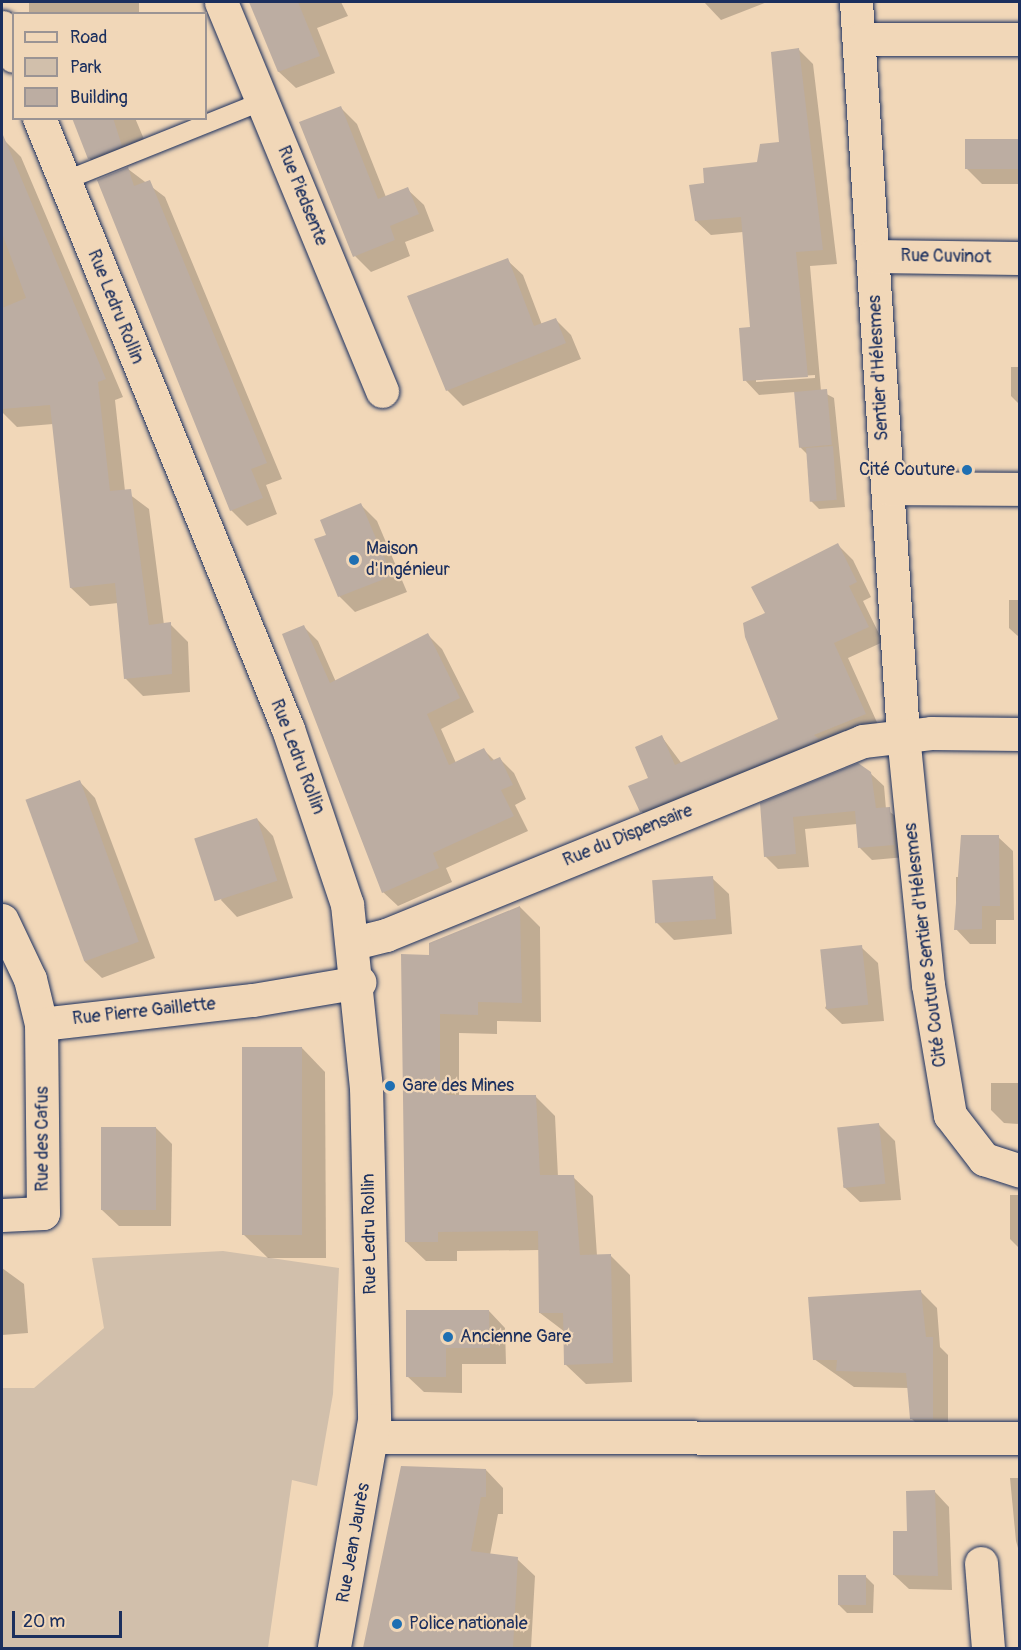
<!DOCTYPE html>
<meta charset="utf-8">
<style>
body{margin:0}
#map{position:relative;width:1021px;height:1650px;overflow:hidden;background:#f1d7b8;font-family:Pangolin,sans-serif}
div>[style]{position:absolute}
.green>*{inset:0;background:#d1bfab}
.shadow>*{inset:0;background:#0003;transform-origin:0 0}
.building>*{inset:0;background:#bcada2;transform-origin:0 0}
.roads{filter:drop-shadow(0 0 2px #1b2f5e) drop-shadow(0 0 2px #1b2f5e)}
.service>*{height:18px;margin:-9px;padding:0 9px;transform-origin:9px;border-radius:9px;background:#f1d7b8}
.minor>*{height:33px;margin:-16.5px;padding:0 16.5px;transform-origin:16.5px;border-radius:16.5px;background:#f1d7b8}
.tertiary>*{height:33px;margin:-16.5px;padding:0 16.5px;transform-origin:16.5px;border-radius:16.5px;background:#f1d7b8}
.dots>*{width:16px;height:16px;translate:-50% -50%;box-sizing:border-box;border:3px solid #f1d7b8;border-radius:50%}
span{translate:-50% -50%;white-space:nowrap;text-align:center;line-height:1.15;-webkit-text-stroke:4.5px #f1d7b8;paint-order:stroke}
.street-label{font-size:18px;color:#1b2f5e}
.poi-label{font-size:18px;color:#1b2f5e}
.right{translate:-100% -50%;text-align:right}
.left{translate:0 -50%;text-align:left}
.frame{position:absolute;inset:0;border:3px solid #1b2f5e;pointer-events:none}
.legend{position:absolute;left:12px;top:12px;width:195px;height:108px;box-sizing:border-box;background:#f1d7b8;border:2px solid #9b9494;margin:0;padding:8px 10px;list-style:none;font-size:18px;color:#1b2f5e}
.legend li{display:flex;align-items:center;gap:12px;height:30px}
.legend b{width:30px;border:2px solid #9b9494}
.scale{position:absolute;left:12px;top:1611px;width:110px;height:27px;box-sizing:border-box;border:3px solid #1b2f5e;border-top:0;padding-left:8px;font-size:18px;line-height:21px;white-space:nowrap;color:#1b2f5e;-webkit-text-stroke:4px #f1d7b8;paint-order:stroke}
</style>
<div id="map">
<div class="green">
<div style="clip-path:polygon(223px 1251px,339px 1268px,333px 1394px,317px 1486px,292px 1480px,268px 1648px,2px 1648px,2px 1388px,34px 1388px,104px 1328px,92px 1258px)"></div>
</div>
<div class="shadow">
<div style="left:29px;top:2px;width:110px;height:13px"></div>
<div style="clip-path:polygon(251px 2px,341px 2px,348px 16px,317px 28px,335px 73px,296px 88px,279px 72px)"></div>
<div style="clip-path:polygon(704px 2px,767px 2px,721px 20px)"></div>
<div style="clip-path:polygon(evenodd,799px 50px,813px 64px,837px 264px,810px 266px,821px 391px,834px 398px,845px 507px,819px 509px,811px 501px,808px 455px,800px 447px,795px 392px,759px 395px,745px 380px,752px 328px,743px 232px,711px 235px,696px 221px,706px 184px,758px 163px,781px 143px,799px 50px,815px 375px,815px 378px,756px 382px,756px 379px,815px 375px)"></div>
<div style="clip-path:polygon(341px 108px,357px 124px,386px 197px,407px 189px,424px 205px,434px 231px,405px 242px,410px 256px,371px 272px,355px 256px)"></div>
<div style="clip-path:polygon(77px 118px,135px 118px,146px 144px,133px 149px,137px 162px,105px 174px,89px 158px)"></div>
<div style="clip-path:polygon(3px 139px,21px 157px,123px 397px,115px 400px,125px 491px,149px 509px,164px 625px,170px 624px,188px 642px,190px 692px,143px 696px,125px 678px,118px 603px,90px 606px,71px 588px,53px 424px,17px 427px,2px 412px)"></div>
<div style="clip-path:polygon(1020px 140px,1020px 184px,982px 184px,967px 169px)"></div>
<div style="clip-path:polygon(128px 169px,165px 197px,282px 479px,266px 485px,277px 514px,247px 526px,231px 510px)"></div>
<div style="clip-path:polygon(507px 260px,523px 275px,542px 325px,555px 319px,571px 335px,581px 359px,463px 406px,447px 390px)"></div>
<div style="clip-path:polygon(1011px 367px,1020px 367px,1020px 405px,1011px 396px)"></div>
<div style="clip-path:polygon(361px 505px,377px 521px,407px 592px,355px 612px,339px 596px,328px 536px)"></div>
<div style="clip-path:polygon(838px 545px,853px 560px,871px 597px,863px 601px,883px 642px,848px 658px,880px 729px,656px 826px,641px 811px,662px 737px,682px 764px,780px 720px,767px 613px)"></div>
<div style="clip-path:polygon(1009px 600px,1020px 600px,1020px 638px,1009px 628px)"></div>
<div style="clip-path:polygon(304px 627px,318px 641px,336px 682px,428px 635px,442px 649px,474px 712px,441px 729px,456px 763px,484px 750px,495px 761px,500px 759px,514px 773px,526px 799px,515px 805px,528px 831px,446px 868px,452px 882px,398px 906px,383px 892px)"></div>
<div style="clip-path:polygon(870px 773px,884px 786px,886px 809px,902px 821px,906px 857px,872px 860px,860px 848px,857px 824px,805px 829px,809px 867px,778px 869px,765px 856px,761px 804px)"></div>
<div style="clip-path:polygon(79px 781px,95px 798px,155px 958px,102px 978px,85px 962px)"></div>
<div style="clip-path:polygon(1020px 795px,1020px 853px,1019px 853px)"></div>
<div style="clip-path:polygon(257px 819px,273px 836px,293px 898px,237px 917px,221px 900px)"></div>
<div style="clip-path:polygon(998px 837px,1013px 851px,1014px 920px,996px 920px,996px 944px,970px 944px,956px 929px,956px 877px,963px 877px)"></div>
<div style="clip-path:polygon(712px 878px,729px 894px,732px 934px,674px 940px,657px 923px)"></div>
<div style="clip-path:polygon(520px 907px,540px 927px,541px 1022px,497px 1021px,497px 1034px,459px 1033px,459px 1097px,535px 1096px,555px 1116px,558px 1177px,573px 1177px,593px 1196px,597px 1256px,610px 1255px,630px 1275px,632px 1382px,586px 1384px,566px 1365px,565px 1332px,540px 1313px,540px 1250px,457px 1251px,457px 1261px,426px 1261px,406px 1242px,430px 944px)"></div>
<div style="clip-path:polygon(861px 947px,878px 963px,884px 1021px,842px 1024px,825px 1008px)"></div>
<div style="clip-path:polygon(302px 1048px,325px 1072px,326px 1258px,268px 1258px,244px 1235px)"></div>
<div style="clip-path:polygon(991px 1083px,1020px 1083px,1020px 1124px,1004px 1123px,991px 1110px)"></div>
<div style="clip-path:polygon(879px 1125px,895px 1141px,901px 1200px,860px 1202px,843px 1186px)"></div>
<div style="clip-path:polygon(156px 1128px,172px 1144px,171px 1226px,119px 1226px,102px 1210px)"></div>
<div style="clip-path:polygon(1010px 1195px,1020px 1195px,1020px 1249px,1010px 1239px)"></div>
<div style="clip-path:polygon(2px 1268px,24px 1284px,28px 1333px,2px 1335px)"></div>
<div style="clip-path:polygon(921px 1292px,937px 1308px,940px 1347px,948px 1355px,948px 1434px,927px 1434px,911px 1418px,909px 1388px,854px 1387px,814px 1359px)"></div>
<div style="clip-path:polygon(489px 1311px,505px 1328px,506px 1364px,462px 1364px,462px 1393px,424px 1392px,407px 1376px)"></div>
<div style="clip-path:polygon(402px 1468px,486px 1470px,503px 1488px,503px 1514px,498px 1514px,490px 1555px,517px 1559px,535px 1576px,531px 1648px,364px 1648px)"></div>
<div style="clip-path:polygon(1010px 1478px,1020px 1478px,1020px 1555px,1016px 1541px)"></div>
<div style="clip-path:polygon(935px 1492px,949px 1507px,952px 1590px,909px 1589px,894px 1575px,909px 1532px)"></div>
<div style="clip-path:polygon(866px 1577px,874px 1585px,873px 1613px,847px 1613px,839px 1605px)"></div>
</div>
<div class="building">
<div style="clip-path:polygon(249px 2px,298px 2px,320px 56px,278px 72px)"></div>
<div style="clip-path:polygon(799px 48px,823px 250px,796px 252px,808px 377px,743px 381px,739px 328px,750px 327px,741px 217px,695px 221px,689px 185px,704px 183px,703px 168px,757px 162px,760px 144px,779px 142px,771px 52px)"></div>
<div style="clip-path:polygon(341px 106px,378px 199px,408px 187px,419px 214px,390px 226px,395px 240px,353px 257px,299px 122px)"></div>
<div style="clip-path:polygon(72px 118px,113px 118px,122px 146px,88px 159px)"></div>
<div style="clip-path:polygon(3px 135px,106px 379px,98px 382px,110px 491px,131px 489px,149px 625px,171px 622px,172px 674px,124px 679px,115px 583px,70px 588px,50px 405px,2px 409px,2px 308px,26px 298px,2px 233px)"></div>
<div style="left:965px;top:139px;width:55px;height:30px"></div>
<div style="clip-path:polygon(128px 167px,134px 186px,150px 180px,267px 463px,251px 469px,263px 498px,230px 511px,97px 180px)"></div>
<div style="clip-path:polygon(508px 258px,534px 326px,556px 318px,566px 343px,446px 391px,407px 296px)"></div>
<div style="left:827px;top:389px;width:56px;height:33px;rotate:85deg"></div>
<div style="left:833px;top:446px;width:54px;height:27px;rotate:86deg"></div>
<div style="clip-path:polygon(361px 503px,392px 576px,338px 597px,314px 539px,326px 535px,320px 520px)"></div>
<div style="clip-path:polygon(838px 543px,857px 582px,849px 586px,869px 627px,834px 643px,866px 714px,814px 735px,819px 739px,640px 812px,628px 786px,648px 778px,635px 747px,662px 735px,675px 765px,778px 719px,745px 637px,743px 623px,765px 613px,751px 587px)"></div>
<div style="clip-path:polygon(304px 625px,330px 683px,428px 633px,460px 698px,427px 714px,449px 765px,484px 748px,491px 761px,500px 757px,513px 785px,501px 790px,514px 816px,433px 853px,439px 868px,382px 893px,282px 634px)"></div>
<div style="clip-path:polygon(858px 763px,871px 772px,876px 808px,890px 807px,894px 845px,858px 848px,855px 811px,793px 817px,796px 854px,764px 857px,760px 803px)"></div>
<div style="left:80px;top:780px;width:172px;height:58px;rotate:70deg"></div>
<div style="left:257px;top:818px;width:66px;height:66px;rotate:72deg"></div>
<div style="clip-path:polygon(961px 835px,999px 835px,1000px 906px,982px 906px,982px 929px,954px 930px)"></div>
<div style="left:713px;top:876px;width:43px;height:61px;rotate:86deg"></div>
<div style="clip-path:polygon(520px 906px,522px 1003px,478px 1002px,478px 1015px,440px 1014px,440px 1084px,446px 1084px,447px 1095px,536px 1095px,540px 1175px,574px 1175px,580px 1255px,611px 1254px,613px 1363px,564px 1365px,563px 1313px,539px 1313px,538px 1231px,438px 1232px,438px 1242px,405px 1242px,401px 954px,429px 955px,429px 943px)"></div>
<div style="left:862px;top:945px;width:60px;height:42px;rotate:84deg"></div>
<div style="left:242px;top:1047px;width:60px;height:188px"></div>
<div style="left:879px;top:1123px;width:61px;height:42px;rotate:84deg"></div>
<div style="left:101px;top:1127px;width:55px;height:83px"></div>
<div style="clip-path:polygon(921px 1290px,926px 1337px,933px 1337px,933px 1419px,910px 1419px,906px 1373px,836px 1371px,837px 1360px,813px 1360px,808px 1297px)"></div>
<div style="clip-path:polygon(406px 1310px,489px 1310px,490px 1348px,446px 1348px,446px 1377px,406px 1377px)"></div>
<div style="clip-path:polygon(401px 1466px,486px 1469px,486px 1497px,481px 1497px,471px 1551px,518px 1557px,513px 1648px,363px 1648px)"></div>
<div style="clip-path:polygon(935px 1490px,938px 1576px,893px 1575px,893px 1531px,907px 1531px,906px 1491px)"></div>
<div style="left:838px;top:1575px;width:28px;height:30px"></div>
</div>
<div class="roads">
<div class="service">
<div style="left:64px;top:181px;width:214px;rotate:-21.9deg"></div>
</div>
<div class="minor">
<div style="left:221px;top:2px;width:421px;rotate:67.5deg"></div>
<div style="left:856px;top:2px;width:735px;rotate:86.33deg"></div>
<div style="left:903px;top:735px;width:251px;rotate:84.3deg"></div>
<div style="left:928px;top:985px;width:132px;rotate:80.4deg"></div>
<div style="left:950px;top:1115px;width:56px;rotate:52.3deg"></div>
<div style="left:984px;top:1159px;width:38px;rotate:18deg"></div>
<div style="left:861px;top:39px;width:159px"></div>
<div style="left:873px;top:256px;width:147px;rotate:0.8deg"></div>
<div style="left:887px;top:488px;width:133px;rotate:0.4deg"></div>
<div style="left:2px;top:920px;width:65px;rotate:64.6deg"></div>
<div style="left:30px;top:979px;width:46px;rotate:76.3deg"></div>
<div style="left:41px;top:1024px;width:213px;rotate:-6.5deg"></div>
<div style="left:253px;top:1000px;width:108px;rotate:-9.6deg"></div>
<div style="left:354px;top:943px;width:33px;rotate:-14deg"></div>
<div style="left:386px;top:935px;width:515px;rotate:-22.13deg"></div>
<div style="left:863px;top:741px;width:68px;rotate:-6.7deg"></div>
<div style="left:931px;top:733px;width:89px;rotate:0.6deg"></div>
<div style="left:2px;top:1215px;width:41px;rotate:-2.8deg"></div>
<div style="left:43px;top:1213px;width:189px;rotate:-90.6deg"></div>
<div style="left:372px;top:1437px;width:648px;rotate:0.09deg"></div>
<div style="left:981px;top:1563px;width:85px;rotate:85.3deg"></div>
</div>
<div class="tertiary">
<div style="left:2px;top:27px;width:31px;rotate:68deg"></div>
<div style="left:39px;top:118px;width:660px;rotate:67.83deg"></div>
<div style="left:288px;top:729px;width:185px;rotate:71.4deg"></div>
<div style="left:347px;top:904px;width:184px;rotate:84.1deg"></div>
<div style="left:366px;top:1087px;width:333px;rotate:88.6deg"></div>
<div style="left:374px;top:1420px;width:231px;rotate:100deg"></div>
</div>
</div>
<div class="dots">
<div style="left:967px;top:470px;background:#1f6fb2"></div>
<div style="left:354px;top:560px;background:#1f6fb2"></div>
<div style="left:390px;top:1086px;background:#1f6fb2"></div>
<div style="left:448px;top:1337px;background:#1f6fb2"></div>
<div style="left:397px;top:1624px;background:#1f6fb2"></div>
</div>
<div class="street-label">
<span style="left:302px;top:196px;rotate:68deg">Rue Piedsente</span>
<span style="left:946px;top:257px;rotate:1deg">Rue Cuvinot</span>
<span style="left:115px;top:307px;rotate:68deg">Rue Ledru Rollin</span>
<span style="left:879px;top:368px;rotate:-93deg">Sentier d'Hélesmes</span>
<span style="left:297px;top:757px;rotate:69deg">Rue Ledru Rollin</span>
<span style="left:628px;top:836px;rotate:-22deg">Rue du Dispensaire</span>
<span style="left:926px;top:945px;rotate:-97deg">Cité Couture Sentier d'Hélesmes</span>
<span style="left:144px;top:1012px;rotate:-6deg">Rue Pierre Gaillette</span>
<span style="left:43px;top:1139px;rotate:-90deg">Rue des Cafus</span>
<span style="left:370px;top:1234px;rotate:-91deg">Rue Ledru Rollin</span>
<span style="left:354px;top:1543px;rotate:-80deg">Rue Jean Jaurès</span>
</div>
<div class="poi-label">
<span class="right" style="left:955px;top:470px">Cité Couture</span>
<span class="left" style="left:366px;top:560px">Maison<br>d'Ingénieur</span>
<span class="left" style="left:402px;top:1086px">Gare des Mines</span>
<span class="left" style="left:460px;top:1337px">Ancienne Gare</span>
<span class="left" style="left:409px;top:1624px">Police nationale</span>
</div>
<div class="frame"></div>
<ul class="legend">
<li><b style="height:8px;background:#f1d7b8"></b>Road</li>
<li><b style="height:16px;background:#d1bfab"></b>Park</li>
<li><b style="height:16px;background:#bcada2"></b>Building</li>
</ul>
<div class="scale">20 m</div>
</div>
